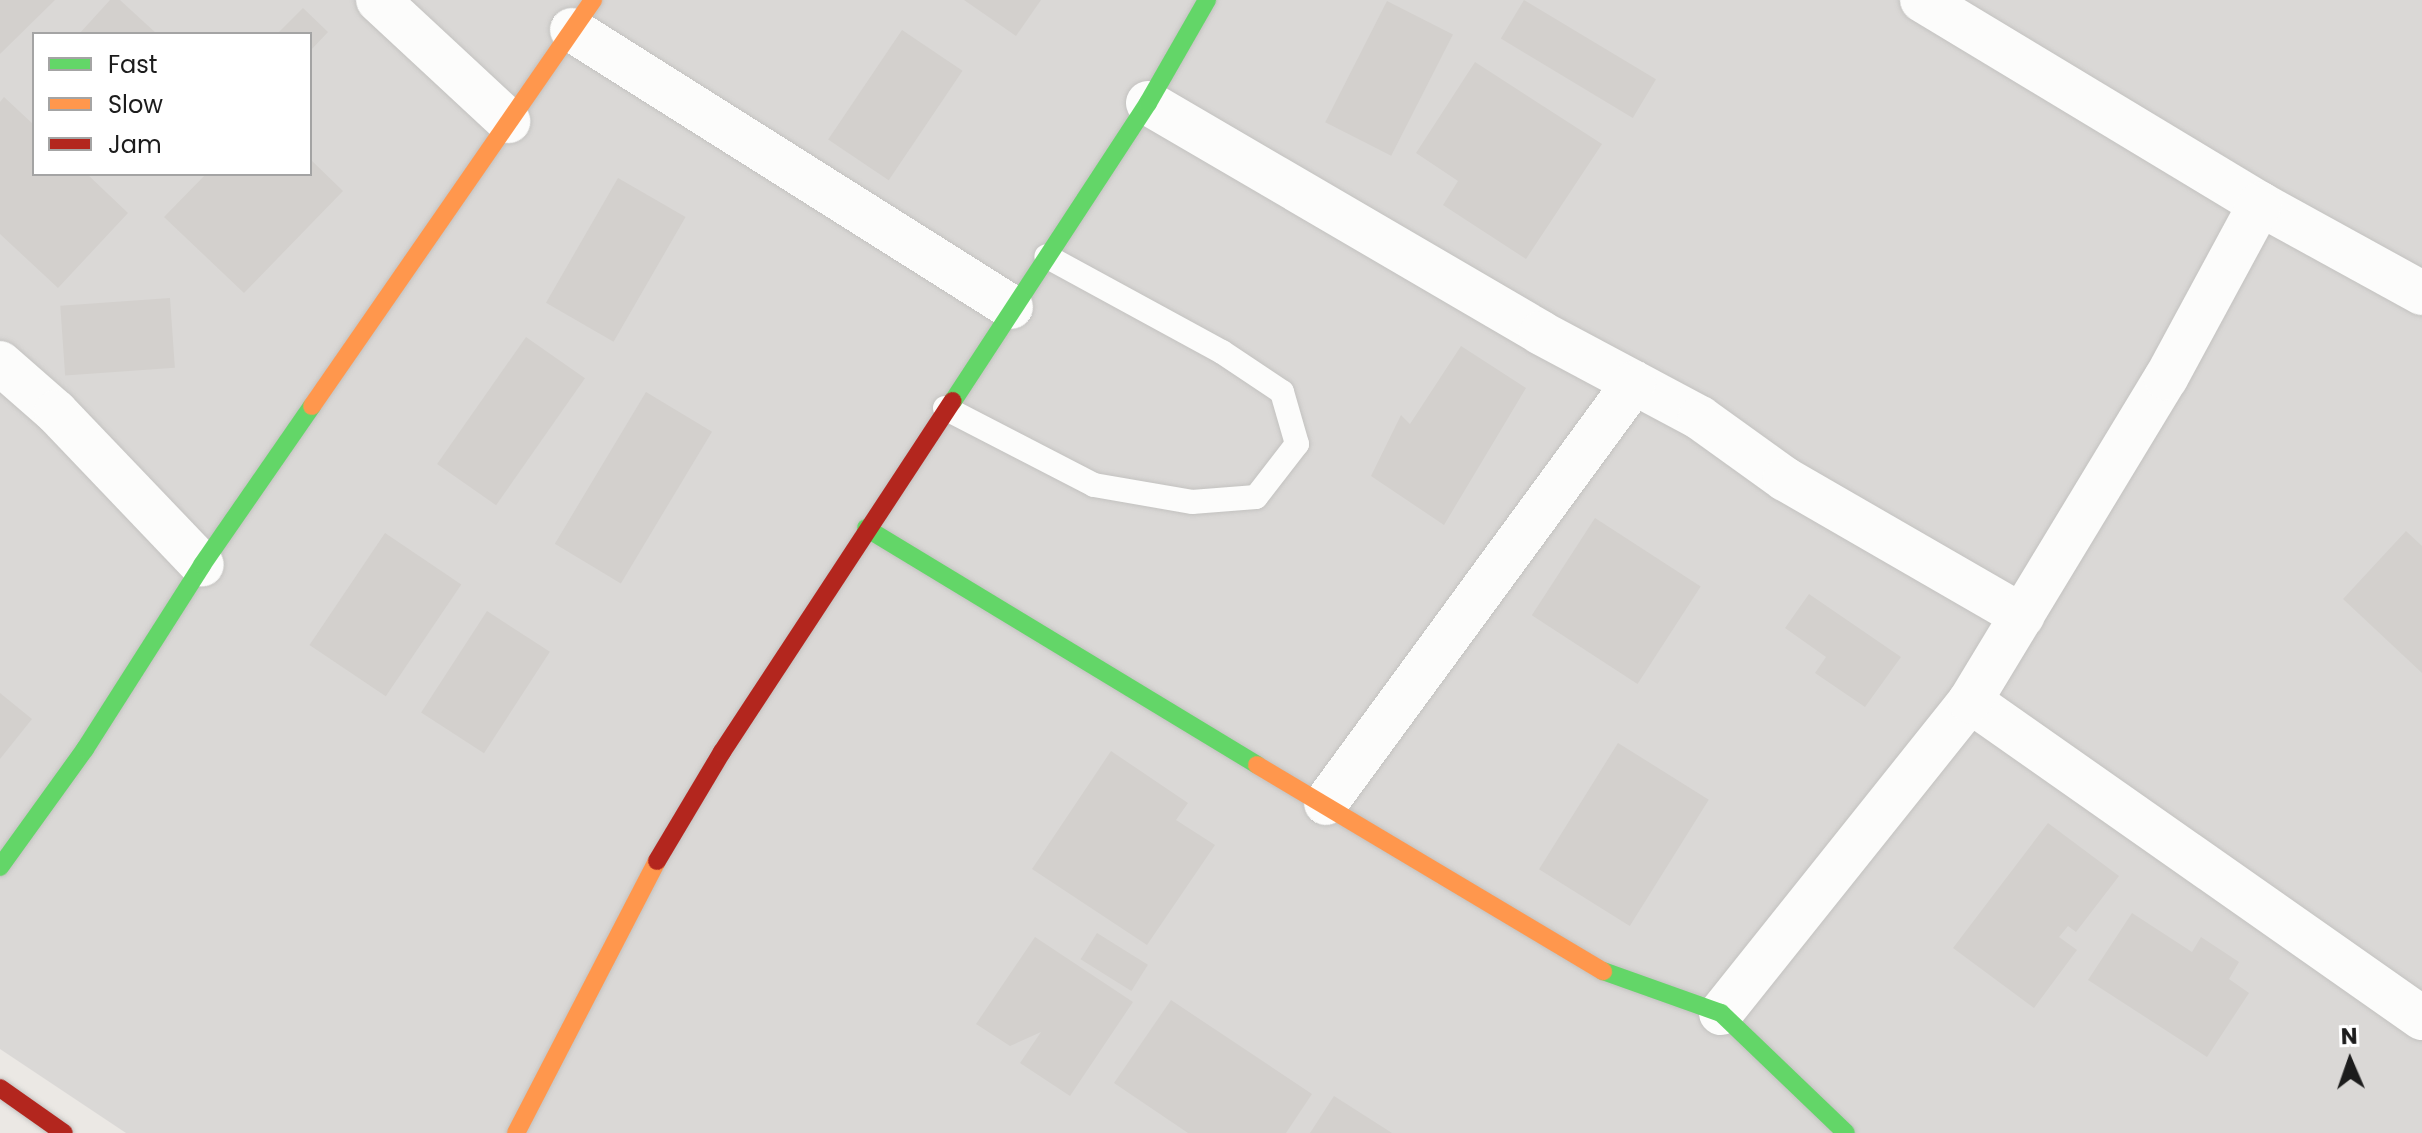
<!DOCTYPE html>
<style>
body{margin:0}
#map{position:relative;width:2422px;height:1133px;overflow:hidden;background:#ebe8e4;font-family:Poppins,sans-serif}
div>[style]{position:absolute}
.residential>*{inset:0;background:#dad8d6}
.building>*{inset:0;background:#d3d0cd;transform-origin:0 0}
.roads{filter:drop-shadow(0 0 2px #c3c2c0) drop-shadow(0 0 2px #c3c2c0)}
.lane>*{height:24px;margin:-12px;padding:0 12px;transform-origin:12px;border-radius:12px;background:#fcfcfb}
.street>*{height:44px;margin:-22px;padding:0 22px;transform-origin:22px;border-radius:22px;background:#fcfcfb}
.fast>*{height:18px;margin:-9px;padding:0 9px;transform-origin:9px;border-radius:9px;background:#63d668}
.slow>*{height:18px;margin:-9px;padding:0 9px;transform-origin:9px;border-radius:9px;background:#ff974d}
.jam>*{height:18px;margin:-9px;padding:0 9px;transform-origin:9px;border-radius:9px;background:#b3261e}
span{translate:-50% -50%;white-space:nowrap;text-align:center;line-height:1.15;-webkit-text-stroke:7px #fff;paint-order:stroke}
.legend{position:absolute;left:32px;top:32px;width:280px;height:144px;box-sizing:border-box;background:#fff;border:2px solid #a4a4a4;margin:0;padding:10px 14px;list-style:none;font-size:24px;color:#1c1c1c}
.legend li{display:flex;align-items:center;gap:16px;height:40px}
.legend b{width:40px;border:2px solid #a4a4a4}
.north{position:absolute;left:2310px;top:1021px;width:80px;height:80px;-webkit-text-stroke:6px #fff;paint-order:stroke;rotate:358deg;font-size:22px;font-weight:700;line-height:32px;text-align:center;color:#1c1c1c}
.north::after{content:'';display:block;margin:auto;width:28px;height:36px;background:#1c1c1c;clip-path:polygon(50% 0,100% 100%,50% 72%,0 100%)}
</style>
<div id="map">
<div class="residential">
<div style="clip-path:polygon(evenodd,0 0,2422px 0,2422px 1133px,126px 1133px,0 1049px,0 0,34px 34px,310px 34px,310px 174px,34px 174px,34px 34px)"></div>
</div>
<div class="building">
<div style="clip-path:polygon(0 0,55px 0,0 54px)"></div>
<div style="clip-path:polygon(110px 0,120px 0,157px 34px,79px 34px)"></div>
<div style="clip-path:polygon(964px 0,1041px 0,1016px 36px)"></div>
<div style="left:1524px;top:0;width:154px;height:45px;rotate:31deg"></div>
<div style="left:1387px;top:1px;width:74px;height:136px;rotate:27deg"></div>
<div style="clip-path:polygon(303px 8px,328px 32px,310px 51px,310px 34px,277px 34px)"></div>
<div style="left:902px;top:30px;width:73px;height:132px;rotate:34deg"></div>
<div style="clip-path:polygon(1475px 62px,1602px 144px,1526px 259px,1443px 205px,1458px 181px,1416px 153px)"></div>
<div style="clip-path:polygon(4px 97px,34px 125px,34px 174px,87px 174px,128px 213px,58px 288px,0 234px,0 102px)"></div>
<div style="clip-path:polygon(310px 159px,343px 191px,244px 293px,164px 217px,206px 174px,310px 174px)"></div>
<div style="left:618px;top:178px;width:78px;height:144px;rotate:30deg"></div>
<div style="left:170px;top:298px;width:70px;height:110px;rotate:86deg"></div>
<div style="left:526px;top:337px;width:72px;height:155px;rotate:35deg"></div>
<div style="clip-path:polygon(1461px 346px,1526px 388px,1444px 525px,1371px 476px,1401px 415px,1410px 424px)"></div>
<div style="left:646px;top:392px;width:77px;height:177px;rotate:31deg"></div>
<div style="left:1595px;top:518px;width:126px;height:116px;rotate:33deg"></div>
<div style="clip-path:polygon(2406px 531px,2422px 546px,2422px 673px,2343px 599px)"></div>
<div style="left:385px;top:533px;width:92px;height:135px;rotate:34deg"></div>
<div style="clip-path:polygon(1809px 594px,1901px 657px,1865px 707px,1815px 673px,1826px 657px,1785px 628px)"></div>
<div style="left:487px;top:611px;width:75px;height:121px;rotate:33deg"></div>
<div style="clip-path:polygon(0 693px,32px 719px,0 759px)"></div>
<div style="left:1618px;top:743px;width:107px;height:149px;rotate:32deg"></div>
<div style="clip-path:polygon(1111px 751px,1188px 803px,1176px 820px,1215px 845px,1147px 945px,1032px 869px)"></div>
<div style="clip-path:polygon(2048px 823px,2119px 876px,2076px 932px,2068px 926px,2059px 937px,2077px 950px,2034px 1008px,1953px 948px)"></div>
<div style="clip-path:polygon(2132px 913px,2192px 952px,2201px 937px,2239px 962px,2229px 979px,2249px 993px,2207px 1057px,2088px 980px)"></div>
<div style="left:1097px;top:933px;width:60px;height:31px;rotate:32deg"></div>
<div style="clip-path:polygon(1035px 937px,1133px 1002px,1070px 1096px,1020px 1063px,1041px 1032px,1010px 1046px,976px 1024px)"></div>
<div style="clip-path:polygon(1171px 1000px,1312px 1094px,1286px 1133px,1188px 1133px,1114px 1083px)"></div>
<div style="clip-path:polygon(1334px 1096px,1392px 1133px,1310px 1133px)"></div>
</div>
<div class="roads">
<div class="lane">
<div style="left:945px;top:408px;width:168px;rotate:27.3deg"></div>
<div style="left:1094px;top:485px;width:99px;rotate:9.8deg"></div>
<div style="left:1192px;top:502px;width:64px;rotate:-4.5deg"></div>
<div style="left:1256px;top:497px;width:67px;rotate:-52.3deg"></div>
<div style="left:1297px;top:444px;width:54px;rotate:-106.1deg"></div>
<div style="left:1282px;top:392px;width:72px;rotate:-146.3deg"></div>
<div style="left:1222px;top:352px;width:200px;rotate:-151.4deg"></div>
</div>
<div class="street">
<div style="left:378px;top:0;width:178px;rotate:42.9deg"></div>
<div style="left:1922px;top:0;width:395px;rotate:31.1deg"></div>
<div style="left:2260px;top:204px;width:185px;rotate:28.8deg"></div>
<div style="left:572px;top:30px;width:519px;rotate:32.25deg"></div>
<div style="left:1148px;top:103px;width:455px;rotate:30.3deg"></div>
<div style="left:1541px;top:333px;width:180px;rotate:28.1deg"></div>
<div style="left:1700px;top:418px;width:105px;rotate:35.7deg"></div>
<div style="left:1785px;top:479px;width:274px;rotate:30deg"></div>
<div style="left:0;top:363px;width:74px;rotate:41.2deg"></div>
<div style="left:56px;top:412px;width:211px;rotate:46.3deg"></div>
<div style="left:1970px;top:701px;width:552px;rotate:35.04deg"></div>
<div style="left:1326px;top:803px;width:521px;rotate:-53.75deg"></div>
<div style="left:1721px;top:1013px;width:399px;rotate:-51.4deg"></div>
<div style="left:1970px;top:701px;width:378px;rotate:-58.8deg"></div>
<div style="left:2166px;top:378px;width:198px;rotate:-61.6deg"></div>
</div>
<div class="fast">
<div style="left:953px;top:401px;width:356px;rotate:-56.8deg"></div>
<div style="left:1148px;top:103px;width:119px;rotate:-60.2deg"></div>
<div style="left:866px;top:528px;width:457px;rotate:31.2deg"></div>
<div style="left:0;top:867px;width:145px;rotate:-54.2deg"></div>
<div style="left:85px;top:749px;width:218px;rotate:-57.5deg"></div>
<div style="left:202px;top:565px;width:193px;rotate:-55.3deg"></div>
<div style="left:1603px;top:971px;width:125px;rotate:19.6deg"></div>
<div style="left:1721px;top:1013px;width:173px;rotate:43.8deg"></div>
</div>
<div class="slow">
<div style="left:312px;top:406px;width:494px;rotate:-55.3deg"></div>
<div style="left:1257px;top:765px;width:403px;rotate:30.8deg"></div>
<div style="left:516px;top:1133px;width:306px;rotate:-62.6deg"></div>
</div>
<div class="jam">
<div style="left:657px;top:861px;width:127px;rotate:-59.2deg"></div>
<div style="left:722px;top:752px;width:420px;rotate:-56.7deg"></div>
<div style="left:0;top:1088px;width:78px;rotate:35.1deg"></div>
</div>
</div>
<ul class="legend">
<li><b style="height:10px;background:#63d668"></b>Fast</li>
<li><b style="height:10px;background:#ff974d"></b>Slow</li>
<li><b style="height:10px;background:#b3261e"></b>Jam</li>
</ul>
<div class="north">N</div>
</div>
